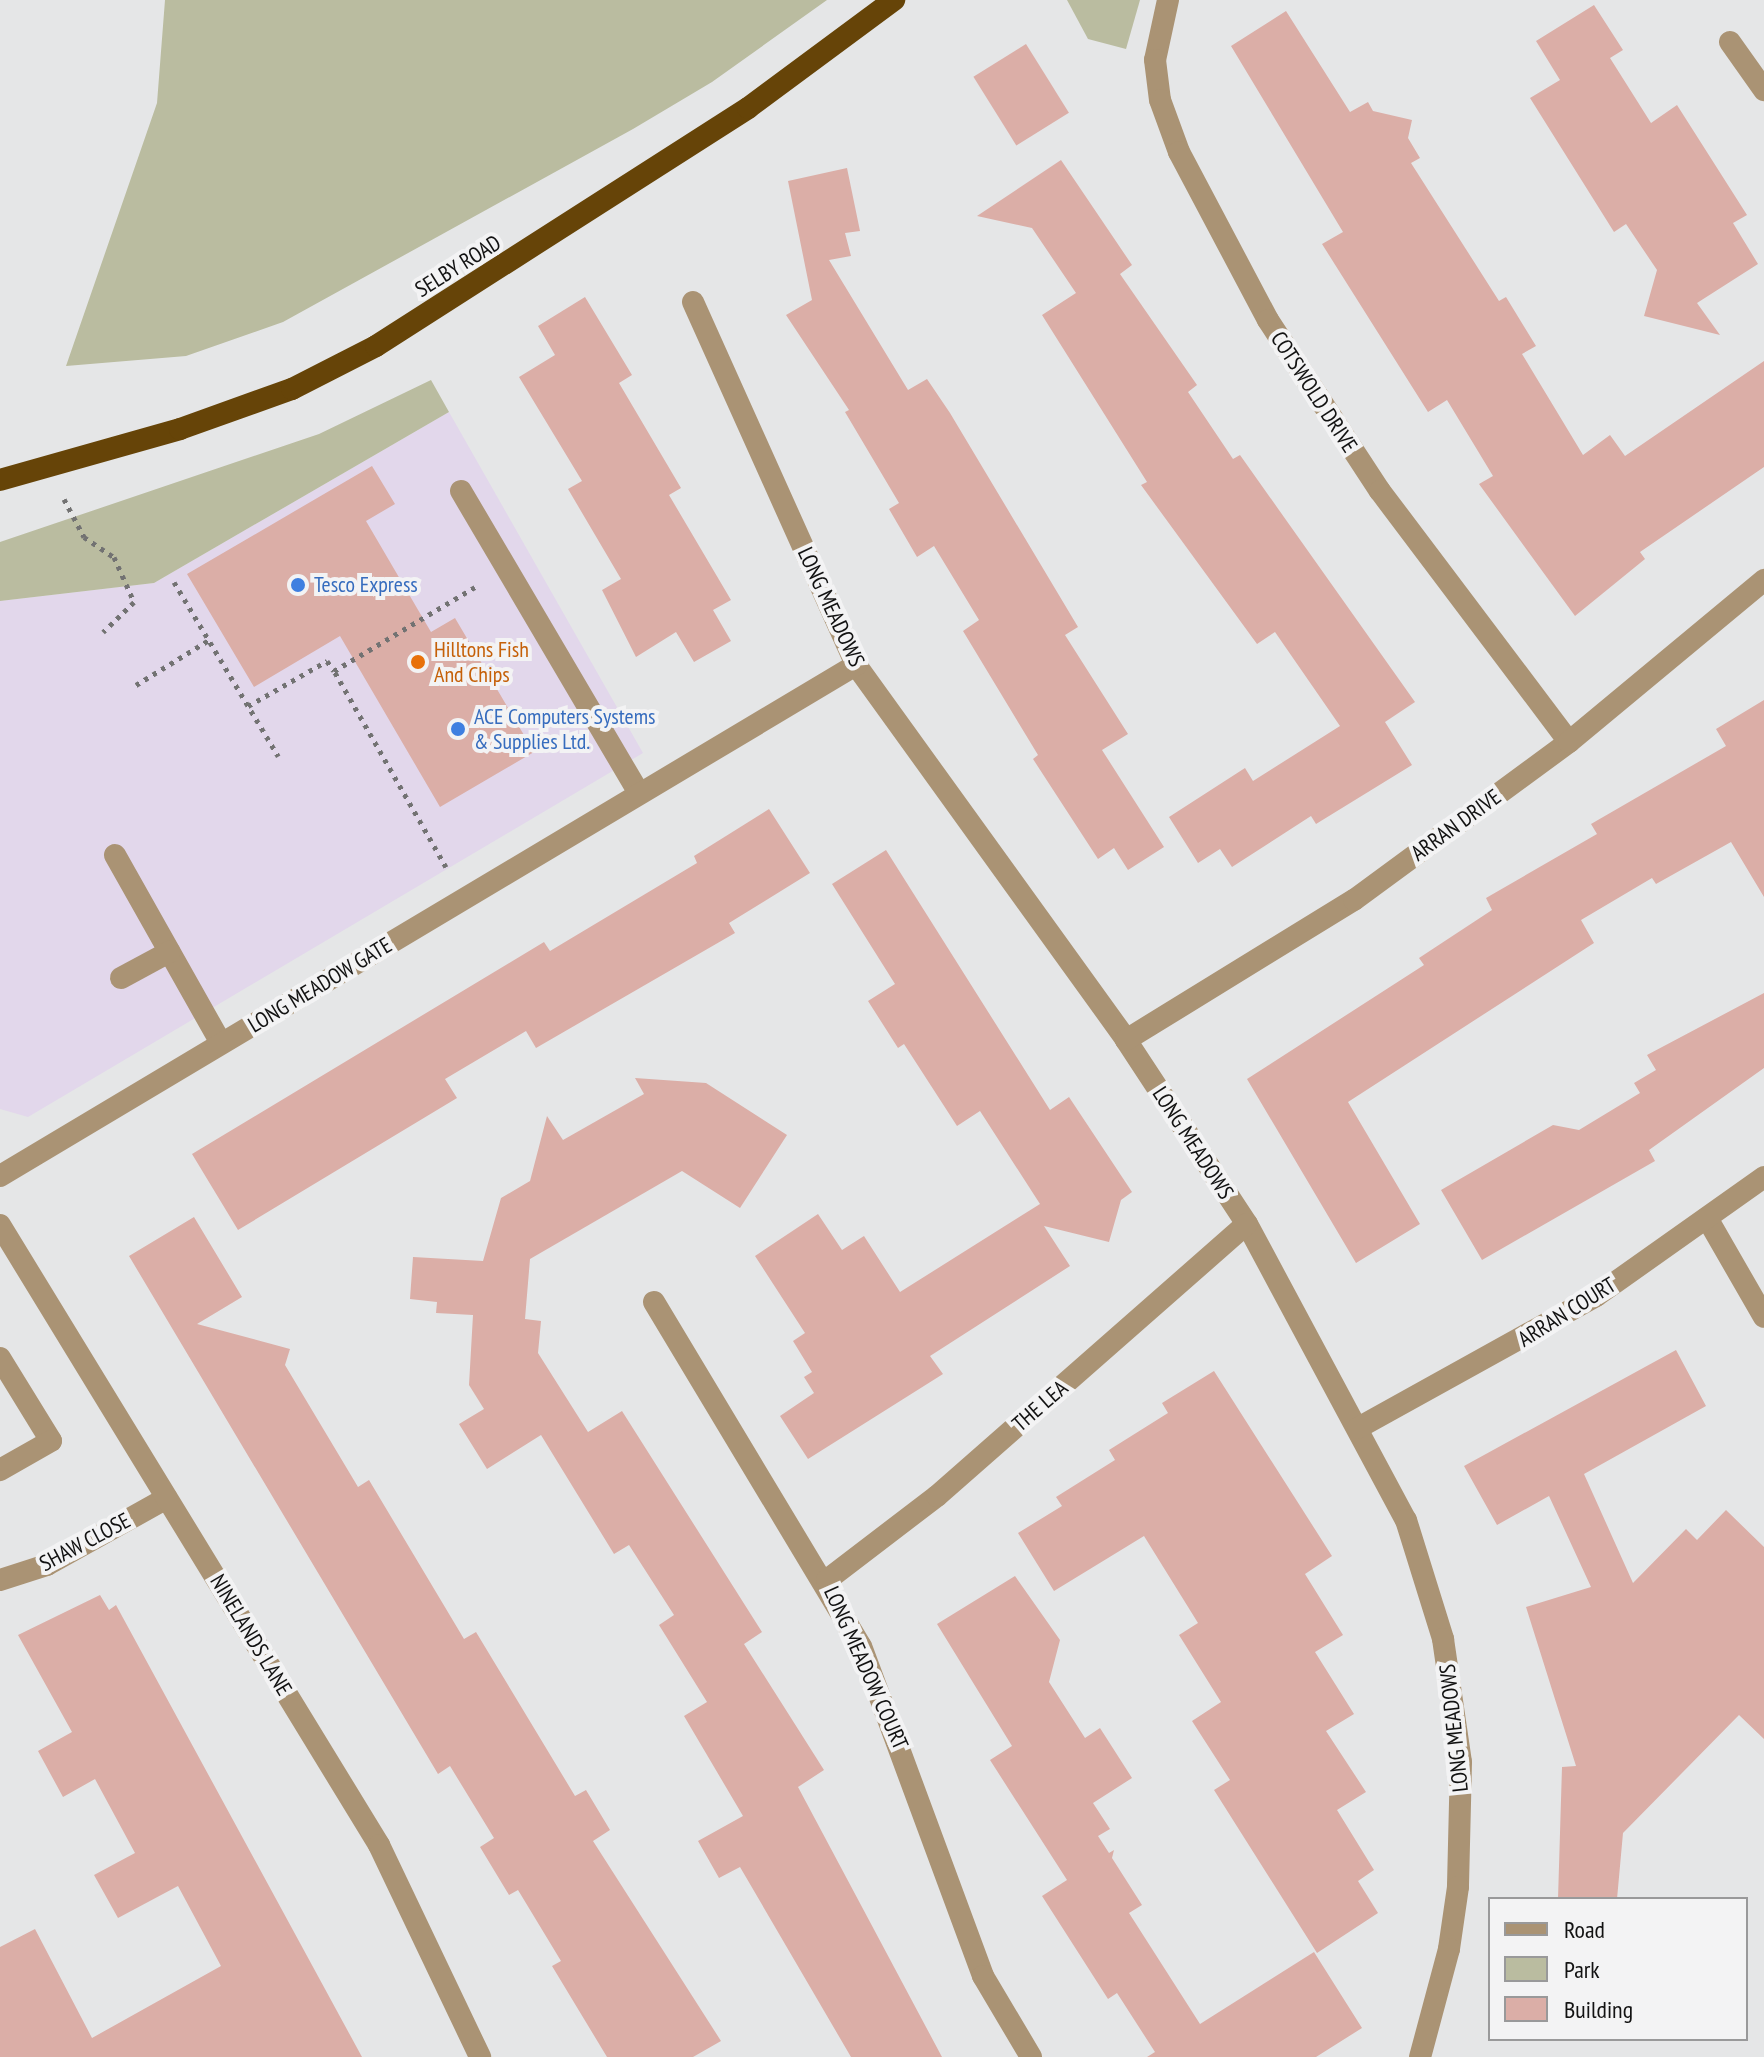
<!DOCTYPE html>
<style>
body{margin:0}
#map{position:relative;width:1764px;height:2057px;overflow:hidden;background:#e5e6e7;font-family:"PT Sans Narrow",sans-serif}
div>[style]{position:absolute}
.commercial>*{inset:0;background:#e2d7eb}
.green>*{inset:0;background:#babca0}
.building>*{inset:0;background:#dbaea7;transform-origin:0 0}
.path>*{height:5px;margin-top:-2.5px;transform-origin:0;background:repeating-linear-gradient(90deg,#727272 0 4px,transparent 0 10px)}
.service>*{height:22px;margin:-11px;padding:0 11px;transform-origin:11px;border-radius:11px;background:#aa9374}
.minor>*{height:22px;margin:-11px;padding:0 11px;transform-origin:11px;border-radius:11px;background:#aa9374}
.tertiary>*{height:22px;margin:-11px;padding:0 11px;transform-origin:11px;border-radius:11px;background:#aa9374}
.trunk>*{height:22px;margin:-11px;padding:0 11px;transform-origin:11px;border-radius:11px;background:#664408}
.dots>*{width:22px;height:22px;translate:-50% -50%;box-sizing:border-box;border:4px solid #f3f3f4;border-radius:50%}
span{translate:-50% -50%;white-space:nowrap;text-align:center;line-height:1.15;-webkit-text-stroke:8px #f3f3f4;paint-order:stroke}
.street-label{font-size:22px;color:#121212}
.shop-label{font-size:22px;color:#366cbe}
.left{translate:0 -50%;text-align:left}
.food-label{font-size:22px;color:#c56008}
.legend{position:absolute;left:1488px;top:1897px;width:260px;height:144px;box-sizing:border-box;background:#f3f3f4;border:2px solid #99999a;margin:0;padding:10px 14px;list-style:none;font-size:24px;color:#121212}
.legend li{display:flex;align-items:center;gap:16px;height:40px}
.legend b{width:40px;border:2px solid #99999a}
</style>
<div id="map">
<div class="commercial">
<div style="clip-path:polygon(449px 412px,643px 753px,28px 1117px,0 1109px,0 601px,154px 583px)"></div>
</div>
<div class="green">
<div style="clip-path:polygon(165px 0,827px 0,712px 82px,633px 129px,283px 322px,186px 356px,66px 366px,157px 103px)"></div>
<div style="clip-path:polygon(1067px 0,1140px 0,1126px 49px,1088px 39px)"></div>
<div style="clip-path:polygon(431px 380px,449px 412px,154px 583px,0 601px,0 542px,319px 434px)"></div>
</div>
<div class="building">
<div style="clip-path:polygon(1594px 5px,1623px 50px,1610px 58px,1651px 123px,1677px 105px,1747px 215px,1733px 223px,1758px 264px,1697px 303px,1720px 335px,1644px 316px,1657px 270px,1626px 224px,1614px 232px,1530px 98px,1560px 80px,1536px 41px)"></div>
<div style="clip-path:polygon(1286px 11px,1350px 112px,1368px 102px,1373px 111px,1412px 120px,1408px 138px,1420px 158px,1411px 163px,1499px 301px,1506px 297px,1536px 346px,1522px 354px,1583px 455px,1610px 435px,1625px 456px,1764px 361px,1764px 467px,1640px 552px,1645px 559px,1575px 616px,1479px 484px,1493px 476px,1447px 400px,1428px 412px,1322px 244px,1343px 232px,1231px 46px)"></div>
<div style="left:1026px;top:44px;width:81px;height:62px;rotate:58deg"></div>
<div style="clip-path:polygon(1061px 160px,1132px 265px,1120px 274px,1197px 385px,1188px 392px,1233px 459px,1240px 455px,1415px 702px,1385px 722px,1412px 765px,1316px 824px,1311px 816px,1232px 867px,1220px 849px,1198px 863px,1169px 817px,1245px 768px,1253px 781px,1340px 726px,1275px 632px,1257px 644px,1141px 485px,1147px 482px,1042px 315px,1076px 293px,1032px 228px,977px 216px)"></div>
<div style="clip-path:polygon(847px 168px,860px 231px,845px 233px,851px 256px,829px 260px,908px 390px,927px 379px,950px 413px,1078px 627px,1065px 635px,1128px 734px,1102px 750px,1164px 847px,1128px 870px,1114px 848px,1098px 859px,1033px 759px,1038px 755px,963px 631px,979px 620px,934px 546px,917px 557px,889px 509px,899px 503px,845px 412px,849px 410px,786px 315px,812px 300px,788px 181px)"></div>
<div style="clip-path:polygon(585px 297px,632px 375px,619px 383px,681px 488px,669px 495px,731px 600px,713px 610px,731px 641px,694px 662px,676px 632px,636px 657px,602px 590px,621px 579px,568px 489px,582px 481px,519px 377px,555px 355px,538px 326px)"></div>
<div style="clip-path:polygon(372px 466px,395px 504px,366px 521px,431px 632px,455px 618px,534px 752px,440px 807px,340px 636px,254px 687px,187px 574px)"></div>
<div style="clip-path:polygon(1764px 700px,1764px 897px,1731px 842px,1656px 884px,1652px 878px,1581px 920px,1594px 943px,1348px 1102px,1420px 1224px,1356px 1263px,1247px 1079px,1424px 965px,1419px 958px,1492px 910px,1486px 898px,1597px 834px,1591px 824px,1726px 746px,1716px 729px)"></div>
<div style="clip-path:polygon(769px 809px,810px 873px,729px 923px,735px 933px,536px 1048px,526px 1031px,445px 1079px,457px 1098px,238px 1230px,192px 1154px,544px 942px,550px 951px,697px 863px,694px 856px)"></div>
<div style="clip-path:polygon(886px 850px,1050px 1110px,1069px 1097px,1132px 1192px,1121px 1200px,1109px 1242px,1044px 1226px,1070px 1266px,930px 1356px,943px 1374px,808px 1459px,780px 1416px,814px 1393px,804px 1377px,812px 1372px,793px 1341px,805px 1333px,755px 1256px,818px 1214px,842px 1250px,864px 1236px,900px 1292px,1040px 1204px,980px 1111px,957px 1126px,904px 1044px,898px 1048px,868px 1001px,895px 984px,832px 884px)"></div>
<div style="clip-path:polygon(1764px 993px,1764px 1068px,1649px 1150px,1655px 1161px,1482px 1260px,1441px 1190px,1553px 1125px,1579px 1130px,1640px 1093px,1634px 1083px,1656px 1070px,1647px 1055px)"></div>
<div style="clip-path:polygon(635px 1078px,706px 1083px,787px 1135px,740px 1208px,682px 1171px,530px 1259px,525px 1319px,541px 1321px,538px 1353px,588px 1432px,622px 1411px,762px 1632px,744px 1644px,824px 1770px,798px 1787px,942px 2057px,851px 2057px,740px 1867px,719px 1878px,698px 1841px,743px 1816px,684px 1716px,707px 1702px,659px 1625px,674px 1615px,629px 1545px,614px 1554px,541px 1435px,487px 1469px,459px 1424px,484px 1409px,469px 1385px,473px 1315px,436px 1313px,437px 1302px,410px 1299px,413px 1257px,483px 1261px,501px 1198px,530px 1181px,547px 1116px,563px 1140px,644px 1094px)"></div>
<div style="clip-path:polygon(194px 1217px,242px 1297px,197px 1324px,290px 1349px,285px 1365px,358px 1487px,369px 1480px,464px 1639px,476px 1632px,575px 1796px,586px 1790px,610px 1830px,593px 1841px,721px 2041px,693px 2057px,607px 2057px,552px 1966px,561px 1961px,518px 1890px,509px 1895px,480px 1847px,494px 1838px,450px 1766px,438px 1774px,129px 1256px)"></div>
<div style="clip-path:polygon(1676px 1350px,1706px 1406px,1584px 1474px,1633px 1583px,1686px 1529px,1697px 1540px,1726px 1510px,1764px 1547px,1764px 1739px,1739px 1715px,1623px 1833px,1617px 1899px,1558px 1899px,1562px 1767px,1576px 1766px,1526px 1607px,1591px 1587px,1549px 1496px,1497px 1525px,1464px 1466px)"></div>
<div style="clip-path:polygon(1214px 1371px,1332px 1556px,1305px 1574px,1343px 1635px,1315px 1652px,1354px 1714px,1326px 1731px,1366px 1792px,1337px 1810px,1374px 1870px,1358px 1881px,1378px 1913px,1317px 1953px,1214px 1790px,1230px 1780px,1192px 1721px,1221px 1702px,1179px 1635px,1198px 1623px,1144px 1536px,1054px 1591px,1018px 1533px,1062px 1506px,1056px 1497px,1115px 1460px,1109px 1450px,1168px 1413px,1162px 1403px)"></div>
<div style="clip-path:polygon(1015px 1576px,1060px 1640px,1049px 1682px,1085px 1738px,1100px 1728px,1132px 1778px,1093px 1803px,1110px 1829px,1098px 1836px,1109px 1853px,1114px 1850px,1112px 1858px,1142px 1905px,1129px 1913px,1200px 2024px,1314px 1952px,1362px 2028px,1316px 2057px,1147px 2057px,1155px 2052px,1117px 1993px,1108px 1999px,1042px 1896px,1067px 1880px,990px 1760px,1012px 1746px,937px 1624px)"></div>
<div style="clip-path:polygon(100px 1595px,109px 1610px,116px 1605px,362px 2057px,0 2057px,0 1947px,35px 1929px,92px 2038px,221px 1966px,178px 1886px,118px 1918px,94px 1875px,135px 1853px,95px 1779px,63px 1797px,38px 1751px,72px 1732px,18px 1635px)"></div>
</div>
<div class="path">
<div style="left:64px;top:499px;width:43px;rotate:62.2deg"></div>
<div style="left:84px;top:537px;width:36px;rotate:34deg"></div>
<div style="left:114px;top:557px;width:49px;rotate:66deg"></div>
<div style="left:134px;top:602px;width:43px;rotate:135.9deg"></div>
<div style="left:174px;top:582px;width:203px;rotate:59.1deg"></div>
<div style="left:136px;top:685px;width:86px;rotate:-31.7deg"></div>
<div style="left:248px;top:706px;width:91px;rotate:-29.7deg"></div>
<div style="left:327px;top:661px;width:12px;rotate:55deg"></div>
<div style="left:446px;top:867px;width:226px;rotate:-119.7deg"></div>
<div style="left:334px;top:671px;width:164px;rotate:-30.8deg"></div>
</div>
<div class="service">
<div style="left:461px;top:491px;width:351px;rotate:59.5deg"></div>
<div style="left:115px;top:855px;width:216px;rotate:60.6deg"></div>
<div style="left:121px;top:978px;width:55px;rotate:-28.4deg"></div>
<div style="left:0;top:1358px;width:97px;rotate:58.4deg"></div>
<div style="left:51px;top:1441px;width:59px;rotate:150.4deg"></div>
</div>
<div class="minor">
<div style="left:1168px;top:0;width:61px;rotate:102.2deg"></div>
<div style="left:1155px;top:60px;width:40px;rotate:82.9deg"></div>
<div style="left:1160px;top:100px;width:55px;rotate:69.9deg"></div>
<div style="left:1179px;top:152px;width:190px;rotate:62.1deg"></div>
<div style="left:1268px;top:320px;width:204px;rotate:56.8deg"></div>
<div style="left:1380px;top:491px;width:314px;rotate:53deg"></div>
<div style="left:1730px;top:42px;width:59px;rotate:54.7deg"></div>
<div style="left:693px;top:302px;width:398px;rotate:65.8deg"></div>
<div style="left:856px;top:665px;width:462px;rotate:54.2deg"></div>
<div style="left:1126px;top:1040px;width:220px;rotate:56.7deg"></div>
<div style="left:1247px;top:1224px;width:336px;rotate:61.8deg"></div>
<div style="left:1406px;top:1520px;width:125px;rotate:72.7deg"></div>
<div style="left:1443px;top:1639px;width:124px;rotate:81.7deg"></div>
<div style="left:1461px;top:1762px;width:125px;rotate:91.4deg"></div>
<div style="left:1458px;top:1887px;width:63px;rotate:98.3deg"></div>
<div style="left:1449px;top:1949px;width:112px;rotate:105deg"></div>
<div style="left:1126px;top:1040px;width:268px;rotate:-31.6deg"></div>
<div style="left:1354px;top:900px;width:267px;rotate:-36.3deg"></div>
<div style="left:1569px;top:742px;width:254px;rotate:-39.7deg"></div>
<div style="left:0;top:1176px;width:997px;rotate:-30.84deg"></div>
<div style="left:1707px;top:1218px;width:114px;rotate:60.1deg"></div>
<div style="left:654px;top:1302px;width:401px;rotate:59deg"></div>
<div style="left:861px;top:1646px;width:352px;rotate:69.7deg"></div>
<div style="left:983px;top:1976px;width:94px;rotate:59.3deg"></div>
<div style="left:1358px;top:1428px;width:272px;rotate:-29deg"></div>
<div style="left:1596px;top:1296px;width:206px;rotate:-35.3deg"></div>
<div style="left:0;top:1580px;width:49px;rotate:-17.7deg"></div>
<div style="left:47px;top:1565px;width:137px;rotate:-29.2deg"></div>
<div style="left:827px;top:1580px;width:138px;rotate:-37.4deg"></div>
<div style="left:937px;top:1496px;width:412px;rotate:-41.3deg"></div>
</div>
<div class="tertiary">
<div style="left:0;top:1225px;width:727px;rotate:58.56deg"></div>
<div style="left:379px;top:1845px;width:235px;rotate:64.5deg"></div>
</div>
<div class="trunk">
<div style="left:0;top:480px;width:187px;rotate:-15.8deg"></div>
<div style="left:180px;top:429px;width:119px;rotate:-19.7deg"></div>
<div style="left:292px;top:389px;width:94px;rotate:-27.1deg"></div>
<div style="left:376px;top:346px;width:442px;rotate:-32.6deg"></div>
<div style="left:748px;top:108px;width:182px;rotate:-36.5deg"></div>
</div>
<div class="dots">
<div style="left:298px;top:585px;background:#3f7fe0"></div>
<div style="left:418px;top:662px;background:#e8710a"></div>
<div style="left:458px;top:729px;background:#3f7fe0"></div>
</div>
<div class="street-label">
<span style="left:458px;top:266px;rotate:-32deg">SELBY ROAD</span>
<span style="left:1314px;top:392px;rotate:57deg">COTSWOLD DRIVE</span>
<span style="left:831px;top:607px;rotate:65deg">LONG MEADOWS</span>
<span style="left:1456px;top:825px;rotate:-36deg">ARRAN DRIVE</span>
<span style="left:320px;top:985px;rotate:-31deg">LONG MEADOW GATE</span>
<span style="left:1193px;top:1143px;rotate:57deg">LONG MEADOWS</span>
<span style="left:1567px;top:1312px;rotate:-32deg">ARRAN COURT</span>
<span style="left:1040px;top:1406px;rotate:-41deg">THE LEA</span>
<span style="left:85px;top:1542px;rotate:-28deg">SHAW CLOSE</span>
<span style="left:251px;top:1635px;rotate:59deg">NINELANDS LANE</span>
<span style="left:866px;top:1668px;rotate:66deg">LONG MEADOW COURT</span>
<span style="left:1454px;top:1728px;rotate:-96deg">LONG MEADOWS</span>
</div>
<div class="shop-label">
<span class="left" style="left:314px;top:585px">Tesco Express</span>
<span class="left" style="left:474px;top:729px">ACE Computers Systems<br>&amp; Supplies Ltd.</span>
</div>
<div class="food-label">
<span class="left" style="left:434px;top:662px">Hilltons Fish<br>And Chips</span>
</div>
<ul class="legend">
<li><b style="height:10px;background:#aa9374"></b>Road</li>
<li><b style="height:22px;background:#babca0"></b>Park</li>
<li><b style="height:22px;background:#dbaea7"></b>Building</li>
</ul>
</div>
